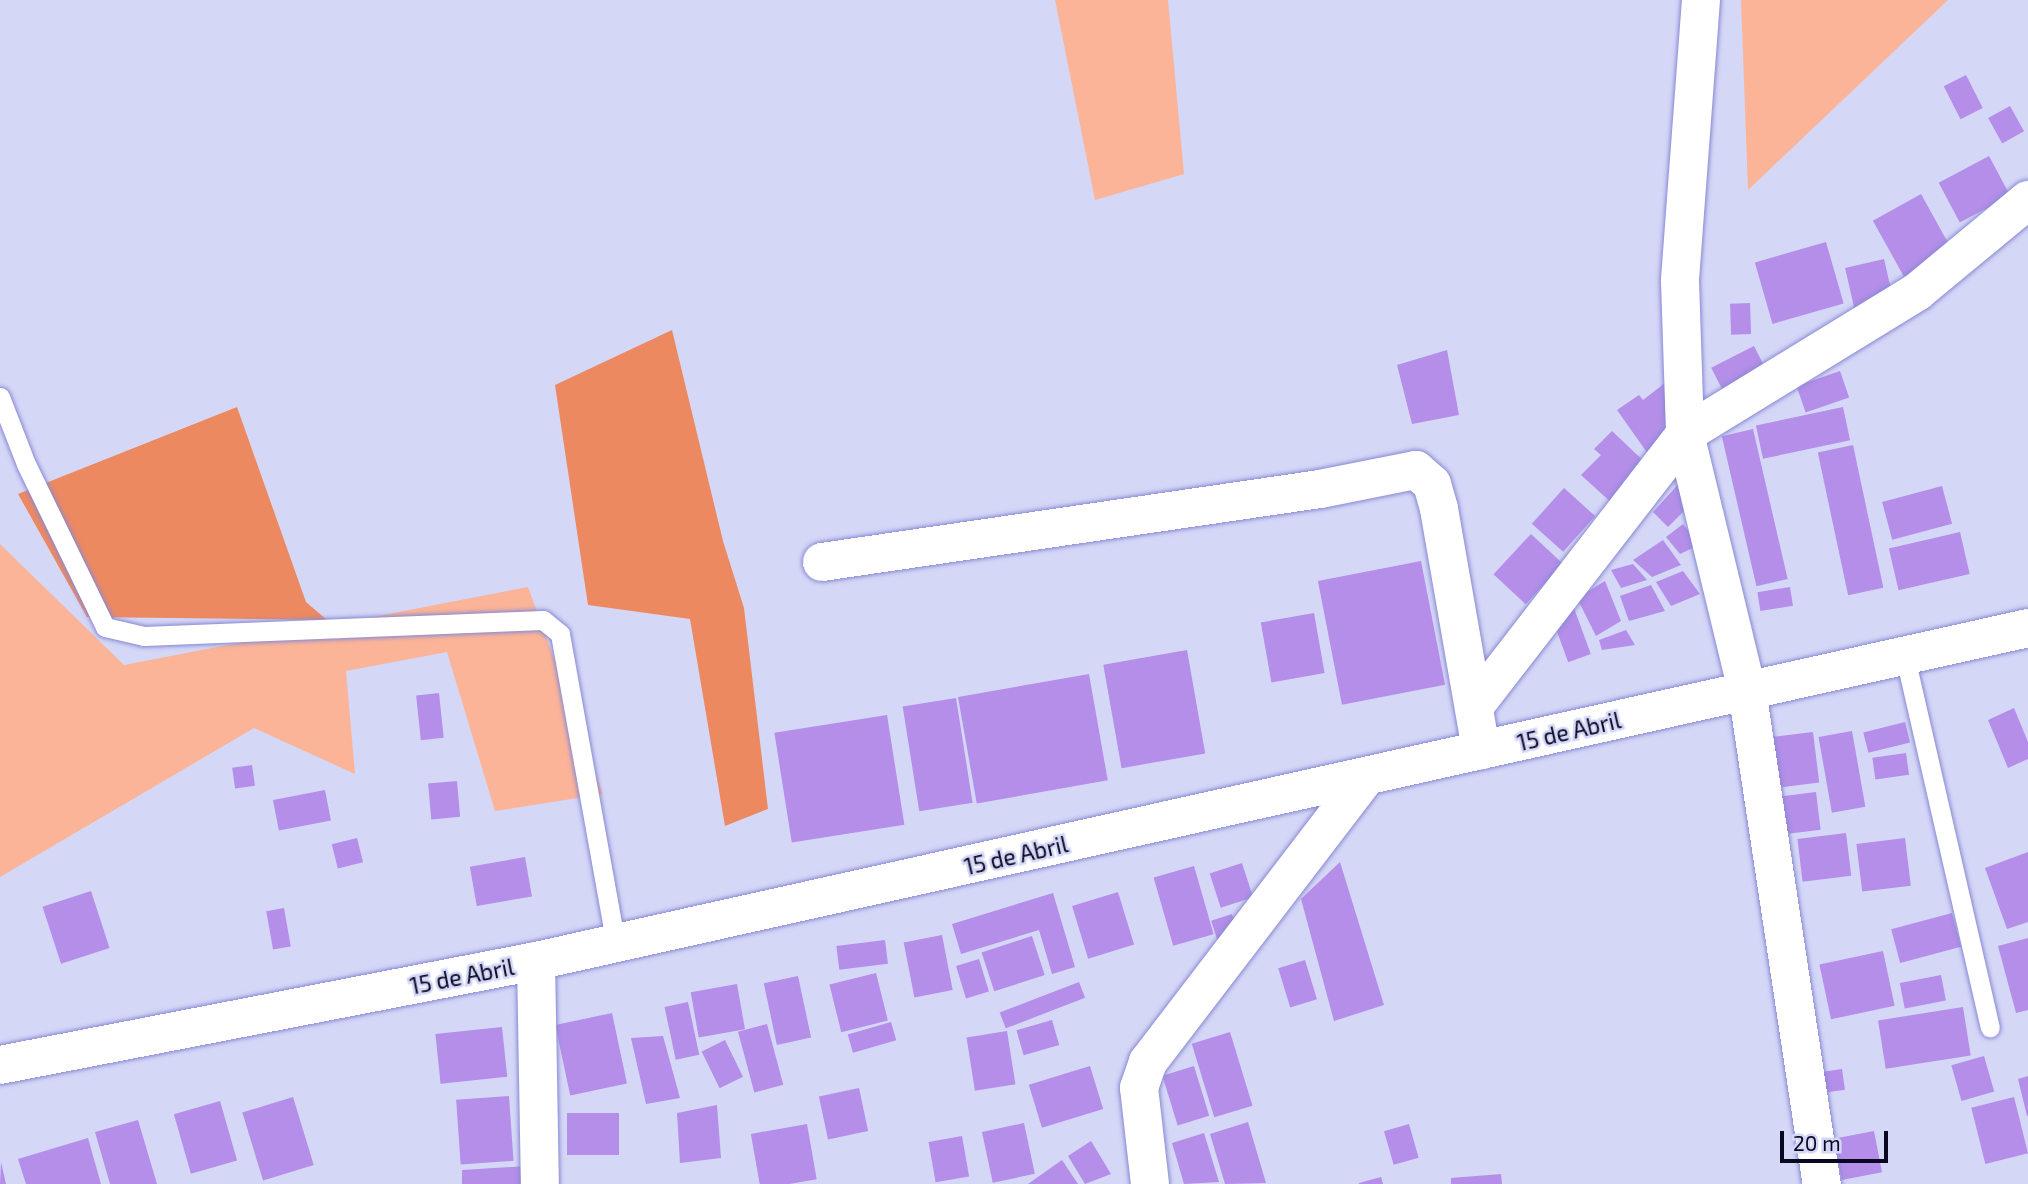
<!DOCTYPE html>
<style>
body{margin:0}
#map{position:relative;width:2028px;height:1184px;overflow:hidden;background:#d5d7f7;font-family:"Exo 2",sans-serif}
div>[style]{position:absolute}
.green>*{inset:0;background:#fbb498}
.forest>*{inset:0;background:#ed8960}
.building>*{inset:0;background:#b48ee9;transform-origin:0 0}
.roads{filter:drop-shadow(0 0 2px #8889d3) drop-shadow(0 0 2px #8889d3)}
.service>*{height:19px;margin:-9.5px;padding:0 9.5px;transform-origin:9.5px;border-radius:9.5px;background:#fff}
.minor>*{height:38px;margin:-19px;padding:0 19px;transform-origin:19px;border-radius:19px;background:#fff}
.primary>*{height:38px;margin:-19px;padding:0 19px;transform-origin:19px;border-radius:19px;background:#fff}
span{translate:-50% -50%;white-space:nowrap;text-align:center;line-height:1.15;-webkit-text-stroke:5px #d5d7f7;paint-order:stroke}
.street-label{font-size:23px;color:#090721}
.scale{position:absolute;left:1780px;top:1131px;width:108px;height:32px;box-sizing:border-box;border:4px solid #090721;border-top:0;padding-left:9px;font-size:21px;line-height:24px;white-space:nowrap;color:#090721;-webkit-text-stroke:5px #d5d7f7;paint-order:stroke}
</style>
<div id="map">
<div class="green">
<div style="clip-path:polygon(1055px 0,1168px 0,1184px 174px,1095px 200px)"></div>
<div style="clip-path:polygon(1741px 0,1948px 0,1748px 190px)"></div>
<div style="clip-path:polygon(0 544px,124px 665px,528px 587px,603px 794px,495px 811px,447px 652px,346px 671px,355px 774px,254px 728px,0 877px)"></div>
</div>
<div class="forest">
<div style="clip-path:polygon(672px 330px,723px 541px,744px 608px,768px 809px,725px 826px,690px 619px,588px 605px,555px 385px)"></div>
<div style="clip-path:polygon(237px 407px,306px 602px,327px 620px,87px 617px,18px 494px)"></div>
</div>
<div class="building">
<div style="left:1966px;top:75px;width:37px;height:25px;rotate:63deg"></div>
<div style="left:2010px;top:106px;width:29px;height:25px;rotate:61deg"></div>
<div style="left:1989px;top:156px;width:45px;height:57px;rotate:62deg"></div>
<div style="left:1921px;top:194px;width:64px;height:55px;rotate:61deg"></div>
<div style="left:1826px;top:242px;width:64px;height:74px;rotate:74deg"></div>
<div style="left:1884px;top:259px;width:41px;height:40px;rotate:77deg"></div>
<div style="left:1750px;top:303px;width:31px;height:20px;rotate:88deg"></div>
<div style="left:1754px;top:346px;width:35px;height:48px;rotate:63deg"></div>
<div style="clip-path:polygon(1447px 350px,1459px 415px,1412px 424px,1397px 365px)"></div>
<div style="left:1840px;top:371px;width:28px;height:46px;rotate:71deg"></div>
<div style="clip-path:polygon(1670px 379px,1679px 435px,1653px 461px,1617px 410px,1639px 395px,1643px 400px)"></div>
<div style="left:1843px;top:407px;width:34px;height:89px;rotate:78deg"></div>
<div style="left:1753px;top:429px;width:154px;height:32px;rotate:77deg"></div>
<div style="clip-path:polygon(1612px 431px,1650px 467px,1614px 505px,1581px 475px,1601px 455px,1594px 449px)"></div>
<div style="left:1853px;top:445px;width:146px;height:36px;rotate:78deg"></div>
<div style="clip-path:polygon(1684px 478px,1693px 502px,1668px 527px,1653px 512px)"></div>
<div style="left:1942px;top:486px;width:39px;height:62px;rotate:75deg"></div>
<div style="left:1564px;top:488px;width:42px;height:48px;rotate:42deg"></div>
<div style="clip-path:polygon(1683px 524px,1699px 545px,1680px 554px,1666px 537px)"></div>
<div style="left:1960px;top:532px;width:43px;height:73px;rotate:77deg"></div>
<div style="left:1531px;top:534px;width:44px;height:55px;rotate:43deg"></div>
<div style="clip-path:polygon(1663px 540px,1681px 565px,1652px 577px,1633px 560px)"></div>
<div style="left:1421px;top:561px;width:126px;height:105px;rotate:79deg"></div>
<div style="clip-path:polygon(1633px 564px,1647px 580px,1621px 588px,1611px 570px)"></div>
<div style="clip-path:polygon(1683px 571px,1700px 594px,1671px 606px,1656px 582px)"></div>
<div style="clip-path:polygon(1605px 581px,1621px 621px,1596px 636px,1577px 598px)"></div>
<div style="clip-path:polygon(1651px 585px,1665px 611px,1629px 621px,1620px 596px)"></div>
<div style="left:1790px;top:587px;width:19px;height:33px;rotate:81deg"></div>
<div style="left:1574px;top:608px;width:49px;height:24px;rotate:70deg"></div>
<div style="left:1314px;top:613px;width:61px;height:54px;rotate:80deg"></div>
<div style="clip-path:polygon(1626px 630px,1635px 645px,1602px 650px,1599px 640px)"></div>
<div style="left:1187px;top:650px;width:105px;height:85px;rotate:80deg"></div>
<div style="left:1089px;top:674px;width:108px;height:133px;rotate:80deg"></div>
<div style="left:439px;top:693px;width:45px;height:23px;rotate:84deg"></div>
<div style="left:956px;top:698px;width:106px;height:54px;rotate:81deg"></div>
<div style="clip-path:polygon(2014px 708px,2028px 742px,2028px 759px,2008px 768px,1988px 720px)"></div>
<div style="left:887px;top:715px;width:111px;height:114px;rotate:81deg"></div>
<div style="left:1905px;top:722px;width:21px;height:43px;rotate:76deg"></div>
<div style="left:1852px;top:731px;width:77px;height:34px;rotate:80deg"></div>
<div style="left:1813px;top:732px;width:51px;height:45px;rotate:83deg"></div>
<div style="left:1906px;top:753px;width:22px;height:34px;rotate:82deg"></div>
<div style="left:252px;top:765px;width:21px;height:20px;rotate:82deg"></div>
<div style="left:457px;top:781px;width:36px;height:29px;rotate:85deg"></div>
<div style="left:325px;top:790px;width:31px;height:53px;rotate:79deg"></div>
<div style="left:1816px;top:792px;width:38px;height:39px;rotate:83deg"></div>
<div style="left:1846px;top:833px;width:43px;height:49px;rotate:83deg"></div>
<div style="left:357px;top:838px;width:25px;height:26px;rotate:76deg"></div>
<div style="left:1905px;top:838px;width:48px;height:49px;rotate:83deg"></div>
<div style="clip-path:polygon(2028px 852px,2028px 922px,2007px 929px,1985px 868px)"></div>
<div style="left:525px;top:857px;width:40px;height:56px;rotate:80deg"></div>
<div style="clip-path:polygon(1340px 862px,1384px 1005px,1334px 1021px,1301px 899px)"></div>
<div style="left:1242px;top:863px;width:36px;height:34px;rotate:72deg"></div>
<div style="left:1194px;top:866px;width:71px;height:42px;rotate:74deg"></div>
<div style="left:91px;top:891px;width:60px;height:51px;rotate:72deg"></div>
<div style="left:1118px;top:892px;width:55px;height:48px;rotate:73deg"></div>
<div style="clip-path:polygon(1053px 893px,1075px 967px,1052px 974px,1039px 930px,961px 954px,952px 924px)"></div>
<div style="left:284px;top:908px;width:39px;height:18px;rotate:80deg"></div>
<div style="left:1952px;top:913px;width:35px;height:63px;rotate:75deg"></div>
<div style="left:1232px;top:914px;width:26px;height:22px;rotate:72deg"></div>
<div style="left:942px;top:935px;width:56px;height:39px;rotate:79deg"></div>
<div style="left:1032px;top:936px;width:41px;height:53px;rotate:72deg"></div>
<div style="clip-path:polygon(2028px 938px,2028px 1010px,2016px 1013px,1998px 946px)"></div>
<div style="left:885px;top:940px;width:24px;height:49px;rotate:83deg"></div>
<div style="left:1883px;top:951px;width:56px;height:65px;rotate:78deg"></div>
<div style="left:979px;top:959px;width:34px;height:24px;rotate:73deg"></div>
<div style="left:1305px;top:960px;width:41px;height:28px;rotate:73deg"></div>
<div style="left:876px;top:973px;width:49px;height:48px;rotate:76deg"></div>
<div style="left:1941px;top:975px;width:26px;height:42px;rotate:79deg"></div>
<div style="left:798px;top:976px;width:63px;height:35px;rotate:78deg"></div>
<div style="left:1079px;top:982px;width:17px;height:85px;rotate:69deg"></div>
<div style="left:737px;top:984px;width:46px;height:47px;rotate:80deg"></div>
<div style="left:688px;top:1002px;width:54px;height:24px;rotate:78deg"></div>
<div style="left:1963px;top:1007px;width:49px;height:86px;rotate:81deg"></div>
<div style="left:612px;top:1013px;width:72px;height:58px;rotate:78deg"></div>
<div style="left:1052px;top:1020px;width:26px;height:37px;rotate:74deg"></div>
<div style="left:891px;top:1022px;width:19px;height:45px;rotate:74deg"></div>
<div style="left:767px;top:1024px;width:63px;height:30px;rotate:75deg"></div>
<div style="left:502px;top:1027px;width:50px;height:67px;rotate:84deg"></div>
<div style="left:1007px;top:1031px;width:54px;height:41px;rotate:81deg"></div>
<div style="left:1230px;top:1032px;width:77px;height:40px;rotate:73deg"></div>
<div style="clip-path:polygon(663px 1036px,680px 1098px,646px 1104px,631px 1038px)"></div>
<div style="left:725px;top:1040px;width:41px;height:26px;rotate:64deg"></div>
<div style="left:1984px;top:1056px;width:37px;height:34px;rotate:74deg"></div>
<div style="left:1090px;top:1066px;width:45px;height:64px;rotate:73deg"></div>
<div style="left:1194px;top:1066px;width:52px;height:33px;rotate:73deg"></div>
<div style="left:1842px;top:1069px;width:21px;height:19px;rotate:82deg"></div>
<div style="clip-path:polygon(2028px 1076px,2028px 1116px,2027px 1116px,2018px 1079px)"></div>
<div style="left:859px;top:1088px;width:44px;height:41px;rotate:78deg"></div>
<div style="left:509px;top:1096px;width:65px;height:53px;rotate:86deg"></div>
<div style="left:293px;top:1097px;width:71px;height:53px;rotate:73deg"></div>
<div style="left:2014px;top:1097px;width:58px;height:44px;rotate:76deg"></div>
<div style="left:220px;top:1101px;width:62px;height:48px;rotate:74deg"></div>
<div style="clip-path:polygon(717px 1105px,721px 1158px,680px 1163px,677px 1113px)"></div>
<div style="left:567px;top:1113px;width:52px;height:42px"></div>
<div style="clip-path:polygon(138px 1120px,157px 1184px,110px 1184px,95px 1132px)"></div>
<div style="clip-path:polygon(1248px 1122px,1266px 1183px,1225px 1184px,1210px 1134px)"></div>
<div style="left:1024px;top:1123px;width:52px;height:43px;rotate:78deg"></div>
<div style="left:807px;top:1124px;width:56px;height:57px;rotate:80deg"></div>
<div style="left:1409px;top:1124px;width:35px;height:26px;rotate:74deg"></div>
<div style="left:1874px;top:1131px;width:42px;height:41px;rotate:79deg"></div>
<div style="clip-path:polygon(1204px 1133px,1219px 1182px,1184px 1184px,1172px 1143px)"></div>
<div style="left:962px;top:1136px;width:41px;height:34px;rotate:80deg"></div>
<div style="clip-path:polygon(88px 1138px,101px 1184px,26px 1184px,18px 1159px)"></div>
<div style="clip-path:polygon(1091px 1141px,1111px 1174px,1085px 1184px,1068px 1156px)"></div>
<div style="clip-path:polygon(1062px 1160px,1078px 1184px,1028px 1184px)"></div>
<div style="clip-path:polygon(1px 1162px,6px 1184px,0 1184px)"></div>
<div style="clip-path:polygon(526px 1166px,527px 1184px,462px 1184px,462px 1170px)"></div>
<div style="clip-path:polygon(1501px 1174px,1502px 1184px,1451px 1184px,1451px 1178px)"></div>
<div style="clip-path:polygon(1381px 1177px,1383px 1184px,1359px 1184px,1359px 1183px)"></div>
</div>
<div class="roads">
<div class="service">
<div style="left:0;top:397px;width:72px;rotate:68.8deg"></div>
<div style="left:26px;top:464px;width:181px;rotate:64.1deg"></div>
<div style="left:105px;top:627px;width:40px;rotate:13deg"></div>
<div style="left:144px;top:636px;width:399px;rotate:-2.3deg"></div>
<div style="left:543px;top:620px;width:22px;rotate:39deg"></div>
<div style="left:560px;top:634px;width:315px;rotate:79.8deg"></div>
<div style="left:1905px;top:657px;width:380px;rotate:77.1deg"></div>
</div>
<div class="minor">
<div style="left:1701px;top:0;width:282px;rotate:94.3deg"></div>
<div style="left:1680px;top:281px;width:153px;rotate:88.1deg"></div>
<div style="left:1685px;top:434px;width:263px;rotate:76.4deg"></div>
<div style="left:1747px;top:690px;width:500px;rotate:81.4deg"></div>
<div style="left:822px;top:562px;width:503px;rotate:-8.34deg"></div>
<div style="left:1320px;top:489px;width:98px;rotate:-11.2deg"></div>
<div style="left:1416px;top:470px;width:21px;rotate:41deg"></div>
<div style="left:1432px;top:484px;width:26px;rotate:74deg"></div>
<div style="left:1439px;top:509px;width:245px;rotate:80.1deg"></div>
<div style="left:1474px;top:707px;width:345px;rotate:-52.3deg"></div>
<div style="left:1685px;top:434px;width:273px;rotate:-31.5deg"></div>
<div style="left:1918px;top:291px;width:143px;rotate:-39.6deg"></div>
<div style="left:536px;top:961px;width:223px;rotate:89deg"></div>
<div style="left:1150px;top:1184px;width:97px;rotate:-96.5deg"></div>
<div style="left:1139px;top:1088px;width:28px;rotate:-71deg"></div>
<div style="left:1148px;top:1062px;width:359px;rotate:-52.6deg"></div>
</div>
<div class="primary">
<div style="left:0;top:1065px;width:546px;rotate:-10.98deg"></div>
<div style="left:536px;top:961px;width:1529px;rotate:-12.58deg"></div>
</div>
</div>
<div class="street-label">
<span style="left:1569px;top:731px;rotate:-13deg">15 de Abril</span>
<span style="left:1016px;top:855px;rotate:-13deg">15 de Abril</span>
<span style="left:462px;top:976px;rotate:-11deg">15 de Abril</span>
</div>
<div class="scale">20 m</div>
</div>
